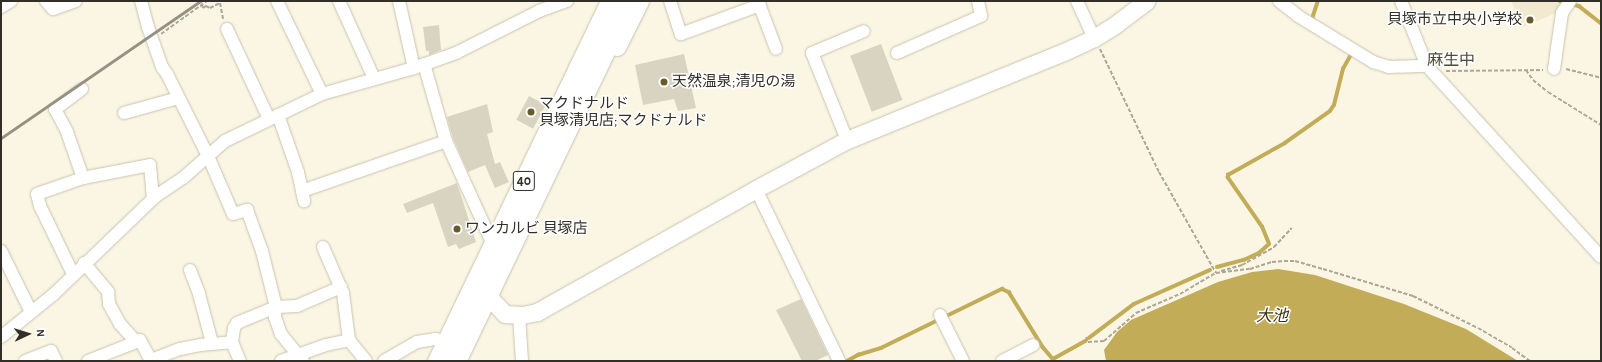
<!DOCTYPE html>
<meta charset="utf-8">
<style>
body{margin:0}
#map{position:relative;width:1602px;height:362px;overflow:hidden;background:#fbf6e3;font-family:"Alegreya Sans","Noto Sans JP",sans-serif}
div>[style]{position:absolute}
.built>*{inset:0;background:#f1ead0}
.water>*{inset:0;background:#c2ac58}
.stream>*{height:3.5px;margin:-1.75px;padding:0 1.75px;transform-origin:1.75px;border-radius:1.75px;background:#c2ac58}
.building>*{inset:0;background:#d8d4c1;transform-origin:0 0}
.path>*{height:2px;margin-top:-1px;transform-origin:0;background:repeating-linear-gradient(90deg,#aba799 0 4px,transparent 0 6px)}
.roads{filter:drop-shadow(0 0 1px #c7c3b0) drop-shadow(0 0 1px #c7c3b0)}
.street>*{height:12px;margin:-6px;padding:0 6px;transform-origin:6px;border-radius:6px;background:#fff}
.secondary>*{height:17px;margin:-8.5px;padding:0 8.5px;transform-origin:8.5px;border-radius:8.5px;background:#fff}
.primary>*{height:19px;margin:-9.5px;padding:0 9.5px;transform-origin:9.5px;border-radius:9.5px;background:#fff}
.rail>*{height:3px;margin:-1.5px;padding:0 1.5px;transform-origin:1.5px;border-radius:1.5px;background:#959184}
.dots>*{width:11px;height:11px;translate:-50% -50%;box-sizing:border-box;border:2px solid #fff;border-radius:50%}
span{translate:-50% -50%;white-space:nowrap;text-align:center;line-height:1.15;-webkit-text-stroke:3px #fff;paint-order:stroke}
.shield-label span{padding:1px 3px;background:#fff;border:1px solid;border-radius:3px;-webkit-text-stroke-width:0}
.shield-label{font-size:14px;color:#312f28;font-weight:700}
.poi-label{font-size:15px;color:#312f28}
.right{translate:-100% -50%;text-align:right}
.left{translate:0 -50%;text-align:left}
.neighbourhood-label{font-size:16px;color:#4f4b3c}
.water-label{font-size:16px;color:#3c330e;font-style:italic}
.frame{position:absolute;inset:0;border:2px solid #312f28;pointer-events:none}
.north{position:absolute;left:8px;top:314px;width:40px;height:40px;-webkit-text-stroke:3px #fff;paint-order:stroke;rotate:86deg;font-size:11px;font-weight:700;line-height:16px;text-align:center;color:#312f28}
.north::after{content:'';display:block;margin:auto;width:14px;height:18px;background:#312f28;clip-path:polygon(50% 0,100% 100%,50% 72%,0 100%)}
</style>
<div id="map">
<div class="built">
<div style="clip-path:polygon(1511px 1px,1551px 1px,1562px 4px,1556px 13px,1523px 27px)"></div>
</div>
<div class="water">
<div style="clip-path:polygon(1278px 269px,1315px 275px,1404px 304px,1466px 329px,1518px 361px,1106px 361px,1104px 350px,1117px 332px,1131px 320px,1218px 282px,1252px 272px)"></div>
</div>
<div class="stream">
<div style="left:1560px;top:1px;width:20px;rotate:15deg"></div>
<div style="left:1579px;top:6px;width:28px;rotate:38deg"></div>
<div style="left:1314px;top:21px;width:3px;rotate:-135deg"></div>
<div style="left:1312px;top:19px;width:19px;rotate:-72deg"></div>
<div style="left:1217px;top:267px;width:28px;rotate:-15deg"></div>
<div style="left:1244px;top:260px;width:17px;rotate:-25deg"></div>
<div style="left:1259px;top:253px;width:13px;rotate:-42deg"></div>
<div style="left:1269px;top:244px;width:18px;rotate:-112deg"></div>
<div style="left:1262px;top:227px;width:60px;rotate:-124.8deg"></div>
<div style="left:1228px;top:178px;width:3px;rotate:-90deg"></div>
<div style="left:1228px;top:175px;width:65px;rotate:-29.3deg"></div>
<div style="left:1285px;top:143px;width:55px;rotate:-35.4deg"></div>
<div style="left:1330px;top:111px;width:7px;rotate:-56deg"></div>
<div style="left:1334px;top:105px;width:37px;rotate:-76deg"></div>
<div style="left:1343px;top:69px;width:18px;rotate:-61deg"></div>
<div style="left:1089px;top:338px;width:56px;rotate:-37.1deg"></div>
<div style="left:1134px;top:304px;width:83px;rotate:-24.1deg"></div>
<div style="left:847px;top:361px;width:13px;rotate:-29deg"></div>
<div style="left:858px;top:355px;width:24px;rotate:-17deg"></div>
<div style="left:881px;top:348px;width:135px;rotate:-26deg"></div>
<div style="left:1002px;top:289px;width:8px;rotate:23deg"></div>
<div style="left:1009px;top:292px;width:65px;rotate:58.3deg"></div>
<div style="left:1043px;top:347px;width:16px;rotate:50deg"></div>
<div style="left:1053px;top:359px;width:37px;rotate:-29deg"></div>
</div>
<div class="building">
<div style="clip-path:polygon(439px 25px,441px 50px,429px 55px,429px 51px,426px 51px,423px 27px)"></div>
<div style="left:881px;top:44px;width:60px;height:33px;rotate:69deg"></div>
<div style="clip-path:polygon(684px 54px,696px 108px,678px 111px,674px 99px,643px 105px,635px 65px)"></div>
<div style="left:529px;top:96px;width:19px;height:27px;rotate:28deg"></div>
<div style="clip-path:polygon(487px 104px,493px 132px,487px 134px,495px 164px,500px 162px,509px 182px,495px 188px,485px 165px,468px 172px,453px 138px,447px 117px)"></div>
<div style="clip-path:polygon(457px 183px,476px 242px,459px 249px,456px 244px,448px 247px,433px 203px,407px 213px,403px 204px)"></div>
<div style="clip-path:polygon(801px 299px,828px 355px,815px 361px,802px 361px,776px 310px)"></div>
</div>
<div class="path">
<div style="left:202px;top:5px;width:3px;rotate:72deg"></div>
<div style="left:203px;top:8px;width:4px;rotate:-34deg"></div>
<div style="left:206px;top:6px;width:4px;rotate:27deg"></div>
<div style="left:210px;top:8px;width:11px;rotate:-27deg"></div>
<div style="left:220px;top:3px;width:16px;rotate:79deg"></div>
<div style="left:161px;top:34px;width:57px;rotate:-35.7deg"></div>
<div style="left:1100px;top:49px;width:136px;rotate:64.4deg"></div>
<div style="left:1159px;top:172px;width:116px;rotate:60.6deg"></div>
<div style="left:1216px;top:273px;width:34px;rotate:-7deg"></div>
<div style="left:1250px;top:269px;width:23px;rotate:-18deg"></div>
<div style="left:1272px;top:262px;width:12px;rotate:-5deg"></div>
<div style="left:1284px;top:261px;width:11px"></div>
<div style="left:1295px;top:261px;width:29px;rotate:16deg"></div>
<div style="left:1323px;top:269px;width:94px;rotate:16.7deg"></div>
<div style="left:1413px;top:296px;width:72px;rotate:26.2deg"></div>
<div style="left:1478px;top:328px;width:39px;rotate:30deg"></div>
<div style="left:1512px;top:348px;width:22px;rotate:36deg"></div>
<div style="left:1566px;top:69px;width:36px;rotate:14deg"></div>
<div style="left:1526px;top:70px;width:12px;rotate:55deg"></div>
<div style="left:1533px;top:80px;width:19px;rotate:39deg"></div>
<div style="left:1548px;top:92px;width:62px;rotate:31.9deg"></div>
<div style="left:1446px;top:71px;width:97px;rotate:-0.6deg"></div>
<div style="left:1221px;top:271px;width:22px;rotate:-16deg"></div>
<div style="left:1242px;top:265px;width:37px;rotate:-29deg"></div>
<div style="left:1274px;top:247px;width:26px;rotate:-47deg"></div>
<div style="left:1086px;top:337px;width:5px;rotate:68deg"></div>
<div style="left:1088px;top:342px;width:16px;rotate:-4deg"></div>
<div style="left:1104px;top:341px;width:43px;rotate:-41.2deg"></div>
<div style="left:1136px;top:313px;width:48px;rotate:-23.4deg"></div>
<div style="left:1180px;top:294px;width:43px;rotate:-30.7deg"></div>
</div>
<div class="roads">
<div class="street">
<div style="left:46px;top:1px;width:11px;rotate:49deg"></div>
<div style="left:53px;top:9px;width:24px;rotate:-19deg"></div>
<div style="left:141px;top:1px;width:27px;rotate:75deg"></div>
<div style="left:148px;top:27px;width:42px;rotate:70.7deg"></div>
<div style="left:162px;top:67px;width:9px;rotate:54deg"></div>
<div style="left:167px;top:74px;width:92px;rotate:63.4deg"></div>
<div style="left:208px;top:156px;width:63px;rotate:66.7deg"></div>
<div style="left:233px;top:214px;width:15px;rotate:-16deg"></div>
<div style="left:247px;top:210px;width:44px;rotate:69.9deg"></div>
<div style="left:262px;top:251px;width:58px;rotate:76deg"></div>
<div style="left:276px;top:307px;width:10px;rotate:96deg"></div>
<div style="left:275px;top:317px;width:18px;rotate:71deg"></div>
<div style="left:281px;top:334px;width:35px;rotate:51deg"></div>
<div style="left:277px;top:1px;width:103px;rotate:64.2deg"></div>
<div style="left:339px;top:1px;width:85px;rotate:65.6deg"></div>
<div style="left:399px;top:1px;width:69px;rotate:77.4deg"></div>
<div style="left:670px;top:1px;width:35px;rotate:72deg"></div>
<div style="left:681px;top:34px;width:84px;rotate:-20.2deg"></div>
<div style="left:758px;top:1px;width:51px;rotate:69.4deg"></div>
<div style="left:1077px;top:1px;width:41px;rotate:65.3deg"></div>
<div style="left:1279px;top:1px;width:24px;rotate:38deg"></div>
<div style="left:1298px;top:16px;width:88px;rotate:31.5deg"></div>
<div style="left:1373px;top:62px;width:17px;rotate:17deg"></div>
<div style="left:1389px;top:67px;width:38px;rotate:-2deg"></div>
<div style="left:1401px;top:1px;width:70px;rotate:68.2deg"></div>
<div style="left:1427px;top:66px;width:258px;rotate:47.7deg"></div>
<div style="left:1px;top:7px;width:12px;rotate:-31deg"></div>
<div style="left:227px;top:29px;width:99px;rotate:65deg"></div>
<div style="left:897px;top:53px;width:92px;rotate:-23.8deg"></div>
<div style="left:981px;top:16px;width:15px;rotate:-101deg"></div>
<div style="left:424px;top:64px;width:80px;rotate:74.1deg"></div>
<div style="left:446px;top:141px;width:116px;rotate:65.6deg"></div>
<div style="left:1554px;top:69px;width:57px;rotate:-81.9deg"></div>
<div style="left:1562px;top:13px;width:14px;rotate:-56deg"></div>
<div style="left:82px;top:89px;width:34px;rotate:143deg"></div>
<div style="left:55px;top:109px;width:26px;rotate:62deg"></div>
<div style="left:67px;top:132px;width:49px;rotate:70.8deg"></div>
<div style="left:124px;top:113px;width:56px;rotate:-15.5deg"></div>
<div style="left:278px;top:115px;width:60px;rotate:70.7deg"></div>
<div style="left:298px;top:172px;width:30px;rotate:78deg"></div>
<div style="left:847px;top:140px;width:94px;rotate:-111.9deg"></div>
<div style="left:812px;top:53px;width:56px;rotate:-22.9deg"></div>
<div style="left:756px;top:189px;width:191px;rotate:64.2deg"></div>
<div style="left:302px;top:191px;width:152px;rotate:-19.1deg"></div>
<div style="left:323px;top:247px;width:50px;rotate:66.5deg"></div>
<div style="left:343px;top:293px;width:47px;rotate:82.7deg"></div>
<div style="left:349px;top:340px;width:27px;rotate:51deg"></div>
<div style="left:1px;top:251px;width:68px;rotate:63.8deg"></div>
<div style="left:84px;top:263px;width:38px;rotate:50deg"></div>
<div style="left:108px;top:292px;width:12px;rotate:85deg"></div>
<div style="left:109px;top:304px;width:23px;rotate:61deg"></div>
<div style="left:120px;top:324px;width:24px;rotate:48deg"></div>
<div style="left:136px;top:342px;width:4px;rotate:-27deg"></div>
<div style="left:140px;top:340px;width:24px;rotate:62deg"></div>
<div style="left:190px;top:270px;width:26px;rotate:69deg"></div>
<div style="left:199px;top:294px;width:51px;rotate:75.1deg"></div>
<div style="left:73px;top:274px;width:76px;rotate:-115.9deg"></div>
<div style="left:40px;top:206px;width:12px;rotate:-104deg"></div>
<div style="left:37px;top:194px;width:49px;rotate:-19.2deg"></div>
<div style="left:83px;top:178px;width:68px;rotate:-11deg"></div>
<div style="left:150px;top:165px;width:34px;rotate:85deg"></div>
<div style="left:519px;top:315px;width:46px;rotate:86.3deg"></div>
<div style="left:940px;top:315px;width:51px;rotate:63.4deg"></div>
<div style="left:1px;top:337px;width:68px;rotate:-39.1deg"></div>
<div style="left:54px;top:294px;width:141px;rotate:-43.9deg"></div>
<div style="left:156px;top:196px;width:32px;rotate:-34deg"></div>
<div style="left:183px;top:178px;width:56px;rotate:-41.4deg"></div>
<div style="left:225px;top:141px;width:108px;rotate:-25.9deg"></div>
<div style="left:322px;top:94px;width:96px;rotate:-15.8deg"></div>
<div style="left:414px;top:68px;width:45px;rotate:-19.7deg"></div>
<div style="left:456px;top:53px;width:93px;rotate:-26.8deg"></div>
<div style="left:539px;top:11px;width:30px;rotate:-20deg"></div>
<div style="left:151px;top:360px;width:31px;rotate:-21deg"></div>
<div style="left:180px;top:349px;width:20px;rotate:-11deg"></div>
<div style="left:200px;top:345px;width:32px;rotate:-5deg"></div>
<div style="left:25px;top:361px;width:28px;rotate:-21deg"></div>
<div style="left:51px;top:351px;width:11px;rotate:63deg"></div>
<div style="left:88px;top:361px;width:52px;rotate:-21.6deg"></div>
<div style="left:240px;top:361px;width:21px;rotate:-113deg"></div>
<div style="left:232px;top:342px;width:14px;rotate:-82deg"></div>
<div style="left:234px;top:328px;width:6px;rotate:-59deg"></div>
<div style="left:237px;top:323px;width:42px;rotate:-22.3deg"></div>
<div style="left:276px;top:307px;width:21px;rotate:-3deg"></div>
<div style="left:297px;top:306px;width:48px;rotate:-23.4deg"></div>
<div style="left:281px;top:361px;width:48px;rotate:-19.6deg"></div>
<div style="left:326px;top:345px;width:24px;rotate:-12deg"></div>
<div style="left:384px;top:361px;width:38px;rotate:-30deg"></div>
<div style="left:417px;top:342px;width:18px;rotate:-9deg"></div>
<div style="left:435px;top:339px;width:12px;rotate:9deg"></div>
<div style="left:1002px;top:361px;width:35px;rotate:-27deg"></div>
</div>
<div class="secondary">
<div style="left:617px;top:47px;width:51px;rotate:-63.4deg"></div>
<div style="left:478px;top:286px;width:39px;rotate:46deg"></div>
<div style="left:505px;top:314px;width:17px;rotate:3deg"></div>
<div style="left:522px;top:315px;width:15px;rotate:-11deg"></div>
<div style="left:537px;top:312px;width:251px;rotate:-29.3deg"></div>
<div style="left:756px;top:189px;width:103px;rotate:-28.3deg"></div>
<div style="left:847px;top:140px;width:236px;rotate:-22.1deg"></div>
<div style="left:1066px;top:51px;width:31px;rotate:-25deg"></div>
<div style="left:1094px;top:38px;width:26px;rotate:-32deg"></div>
<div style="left:1116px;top:24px;width:38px;rotate:-37deg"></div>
</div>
<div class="primary">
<div style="left:437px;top:361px;width:399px;rotate:-64.3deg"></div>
<div style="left:456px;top:361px;width:399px;rotate:-64.3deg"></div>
</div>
</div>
<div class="rail">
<div style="left:1px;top:138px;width:242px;rotate:-34.5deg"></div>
</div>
<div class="dots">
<div style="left:1530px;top:20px;background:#695b28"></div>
<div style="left:664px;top:82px;background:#695b28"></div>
<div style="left:531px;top:112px;background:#695b28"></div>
<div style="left:457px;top:229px;background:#695b28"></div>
</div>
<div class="shield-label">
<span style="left:524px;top:181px">40</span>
</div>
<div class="poi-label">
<span class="right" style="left:1522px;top:20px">貝塚市立中央小学校</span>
<span class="left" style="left:672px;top:82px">天然温泉;清児の湯</span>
<span class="left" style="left:539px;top:112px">マクドナルド<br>貝塚清児店;マクドナルド</span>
<span class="left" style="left:465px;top:229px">ワンカルビ 貝塚店</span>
</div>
<div class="neighbourhood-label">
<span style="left:1451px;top:60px">麻生中</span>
</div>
<div class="water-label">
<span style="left:1272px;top:316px">大池</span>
</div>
<div class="frame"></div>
<div class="north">N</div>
</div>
